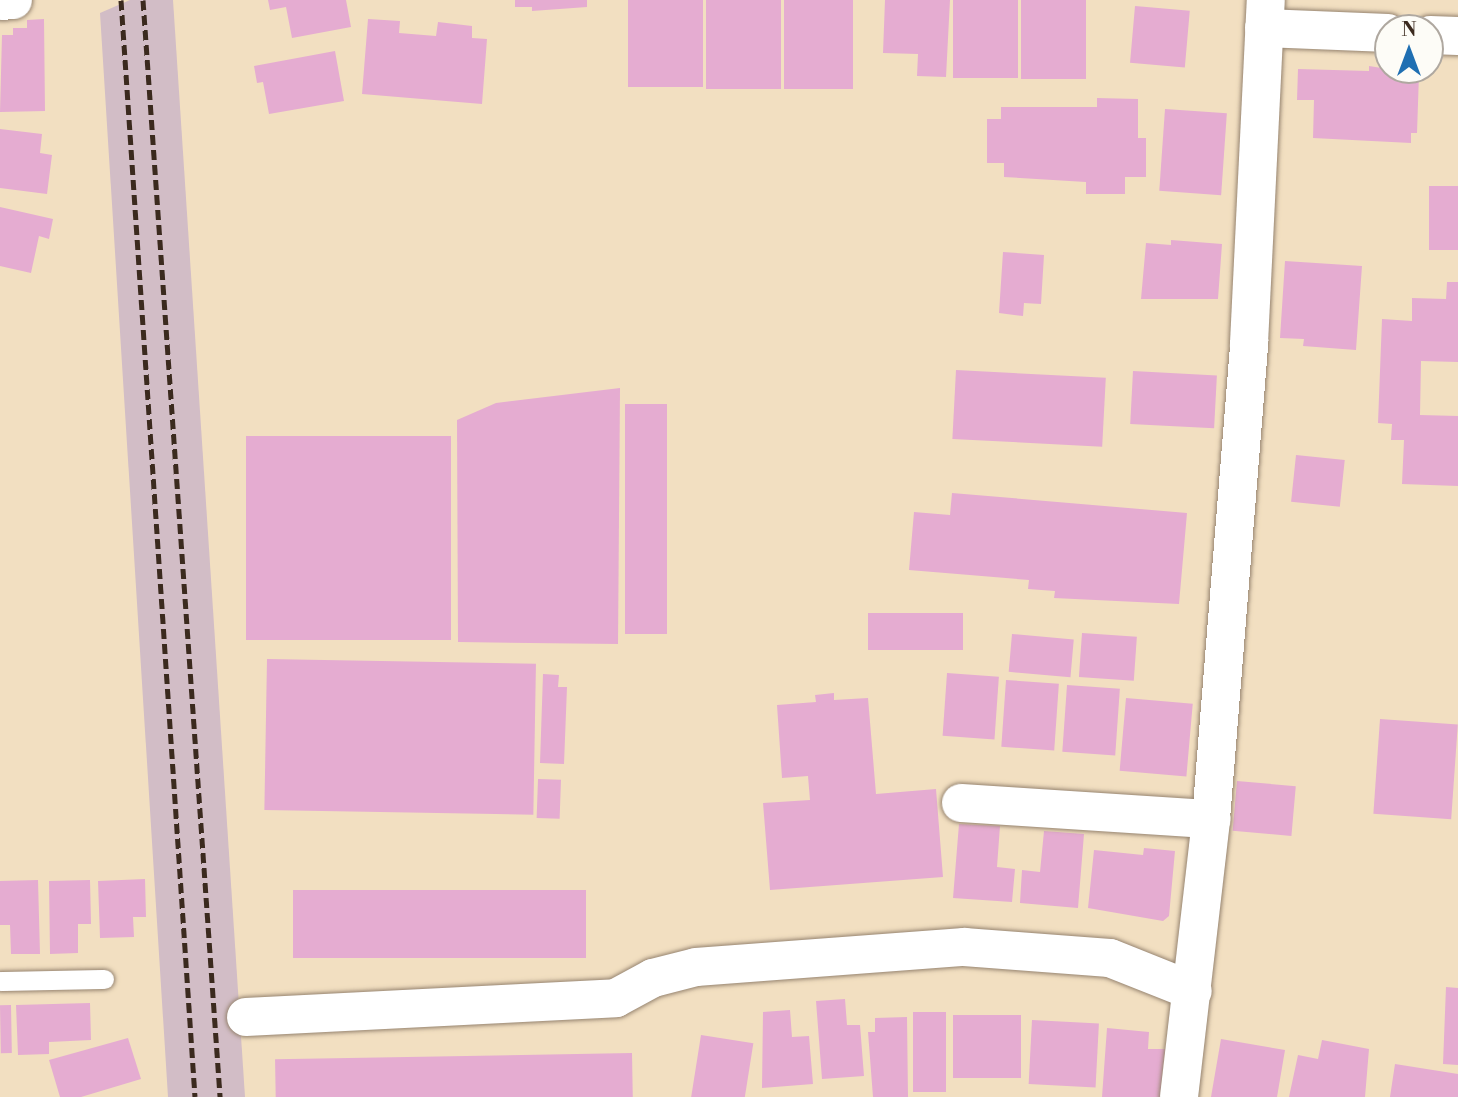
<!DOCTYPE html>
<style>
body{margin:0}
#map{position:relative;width:1458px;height:1097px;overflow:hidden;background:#f2dfc1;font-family:"Libre Bodoni",serif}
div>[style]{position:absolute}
.industrial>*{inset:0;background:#d2bdc6}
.building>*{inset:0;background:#e5acd1;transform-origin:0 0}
.roads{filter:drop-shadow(0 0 2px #968470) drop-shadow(0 0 2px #968470)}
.lane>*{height:19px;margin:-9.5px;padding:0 9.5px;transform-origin:9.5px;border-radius:9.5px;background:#fff}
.street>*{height:38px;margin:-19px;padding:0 19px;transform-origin:19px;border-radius:19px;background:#fff}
.rail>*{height:5px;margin-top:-2.5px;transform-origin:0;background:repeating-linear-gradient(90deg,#3b2a1e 0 10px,transparent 0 15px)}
span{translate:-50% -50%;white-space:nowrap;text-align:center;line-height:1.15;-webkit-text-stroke:5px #fdfcf7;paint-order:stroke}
.north{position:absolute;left:1374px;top:14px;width:70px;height:70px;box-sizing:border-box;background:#fdfcf7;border:2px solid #afa8a0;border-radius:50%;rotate:0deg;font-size:19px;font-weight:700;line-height:28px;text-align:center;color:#3b2a1e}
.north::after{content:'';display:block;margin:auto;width:24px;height:32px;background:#1f6fb2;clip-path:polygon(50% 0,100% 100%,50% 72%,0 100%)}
</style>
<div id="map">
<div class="industrial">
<div style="clip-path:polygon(130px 0,173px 0,245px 1097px,168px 1097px,100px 13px)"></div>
</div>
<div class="building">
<div style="clip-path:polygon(268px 0,346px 0,351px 27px,292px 38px,286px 7px,270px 10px)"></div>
<div style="clip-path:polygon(515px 0,587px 0,587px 7px,532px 11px,532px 7px,515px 7px)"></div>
<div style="left:628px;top:0;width:75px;height:87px"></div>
<div style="left:706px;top:0;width:75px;height:89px"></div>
<div style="left:784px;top:0;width:69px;height:89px"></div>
<div style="clip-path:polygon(885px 0,950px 0,946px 77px,917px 76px,918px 54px,883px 53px)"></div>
<div style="left:953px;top:0;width:65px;height:78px"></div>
<div style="left:1021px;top:0;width:65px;height:79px"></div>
<div style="left:1135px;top:6px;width:55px;height:57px;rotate:5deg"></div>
<div style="clip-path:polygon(44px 19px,45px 111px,0 112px,2px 35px,13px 35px,13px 28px,27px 28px,27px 20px)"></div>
<div style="clip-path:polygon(368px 19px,400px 21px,399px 33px,436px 36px,438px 22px,472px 26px,472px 38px,487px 39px,482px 104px,362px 94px)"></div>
<div style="clip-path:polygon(335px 51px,344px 101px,269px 114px,263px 82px,257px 83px,254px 66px)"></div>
<div style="clip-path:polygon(1369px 66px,1419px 74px,1417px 133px,1411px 133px,1411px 143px,1313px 138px,1314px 100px,1297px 100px,1298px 69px,1369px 71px)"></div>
<div style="clip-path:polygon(1097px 98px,1138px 99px,1138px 138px,1146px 138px,1146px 177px,1125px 177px,1125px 194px,1086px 194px,1086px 182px,1004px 177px,1004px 163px,987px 163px,987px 119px,1001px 119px,1001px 107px,1097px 107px)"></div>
<div style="left:1165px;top:109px;width:62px;height:82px;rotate:4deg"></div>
<div style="clip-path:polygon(0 129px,42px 134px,40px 153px,52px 155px,47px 194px,0 188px)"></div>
<div style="left:1429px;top:186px;width:29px;height:64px"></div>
<div style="clip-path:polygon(0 207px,53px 219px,49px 239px,39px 236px,31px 273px,0 266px)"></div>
<div style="clip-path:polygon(1171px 240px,1222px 244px,1218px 299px,1141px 299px,1146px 243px,1171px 245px)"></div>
<div style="clip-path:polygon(1003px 252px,1044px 255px,1041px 304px,1024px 303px,1023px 316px,999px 313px)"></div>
<div style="clip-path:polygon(1285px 261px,1362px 266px,1356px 350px,1303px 346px,1304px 339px,1280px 338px)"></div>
<div style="clip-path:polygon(1447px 282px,1458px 282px,1458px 362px,1421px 361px,1420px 415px,1458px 416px,1458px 486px,1402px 484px,1404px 440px,1391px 440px,1392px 424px,1378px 423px,1382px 319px,1412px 321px,1412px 298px,1446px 299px)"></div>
<div style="left:956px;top:370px;width:150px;height:69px;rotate:3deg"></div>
<div style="left:1133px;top:371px;width:84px;height:53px;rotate:3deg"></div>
<div style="clip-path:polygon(620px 388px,618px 644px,458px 642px,457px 420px,496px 403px)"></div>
<div style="left:625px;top:404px;width:42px;height:230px"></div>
<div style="left:246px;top:436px;width:205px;height:204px"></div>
<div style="left:1296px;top:455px;width:49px;height:47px;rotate:6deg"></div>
<div style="clip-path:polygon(952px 493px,1187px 513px,1179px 604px,1054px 598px,1055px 591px,1028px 589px,1029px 580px,909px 570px,914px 512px,950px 515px)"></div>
<div style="left:868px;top:613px;width:95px;height:37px"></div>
<div style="left:1082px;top:633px;width:55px;height:44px;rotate:4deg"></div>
<div style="left:1012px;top:634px;width:62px;height:38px;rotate:5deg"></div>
<div style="left:267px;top:659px;width:269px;height:151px;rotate:1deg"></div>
<div style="left:947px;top:673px;width:52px;height:63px;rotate:4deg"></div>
<div style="clip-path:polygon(543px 674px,559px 675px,558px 687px,567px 687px,564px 764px,540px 763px)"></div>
<div style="left:1006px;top:680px;width:53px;height:67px;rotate:4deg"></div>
<div style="left:1067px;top:685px;width:53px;height:67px;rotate:4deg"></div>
<div style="clip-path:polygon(834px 693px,834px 700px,868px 698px,876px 794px,936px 789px,943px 877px,770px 890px,763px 803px,810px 800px,808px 776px,782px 778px,777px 705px,816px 702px,815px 695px)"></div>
<div style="left:1126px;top:698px;width:67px;height:73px;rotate:5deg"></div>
<div style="left:1380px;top:719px;width:78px;height:95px;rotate:4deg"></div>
<div style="left:538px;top:779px;width:23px;height:39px;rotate:2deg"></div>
<div style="left:1237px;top:781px;width:59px;height:50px;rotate:5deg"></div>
<div style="clip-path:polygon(959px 824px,1000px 826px,997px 867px,1015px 869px,1012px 902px,953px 898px)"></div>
<div style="clip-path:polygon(1044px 831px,1084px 834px,1078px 908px,1020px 903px,1022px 870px,1040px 872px)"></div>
<div style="clip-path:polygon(1144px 848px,1175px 851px,1169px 916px,1163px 921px,1088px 908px,1094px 850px,1143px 855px)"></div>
<div style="clip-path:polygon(145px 879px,146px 917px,133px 917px,134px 937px,100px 938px,98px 881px)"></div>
<div style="clip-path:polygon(38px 880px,40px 954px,11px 954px,10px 925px,0 925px,0 881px)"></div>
<div style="clip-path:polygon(90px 880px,91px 924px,78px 924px,78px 953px,50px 954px,49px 881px)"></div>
<div style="left:293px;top:890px;width:293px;height:68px"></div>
<div style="clip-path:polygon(1446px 987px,1458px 988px,1458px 1065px,1443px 1064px)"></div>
<div style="clip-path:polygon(845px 999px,847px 1025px,860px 1025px,864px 1076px,822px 1079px,816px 1001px)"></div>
<div style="clip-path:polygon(90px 1003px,91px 1040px,49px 1042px,49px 1054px,18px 1055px,16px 1005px)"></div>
<div style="left:11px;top:1005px;width:48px;height:11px;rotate:89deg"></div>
<div style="clip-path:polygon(790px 1010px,792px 1037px,809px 1036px,813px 1084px,762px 1088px,763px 1012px)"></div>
<div style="left:913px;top:1012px;width:33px;height:80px"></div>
<div style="left:953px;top:1015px;width:68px;height:63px"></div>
<div style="clip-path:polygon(907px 1017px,908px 1097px,873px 1097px,868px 1032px,875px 1032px,875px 1018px)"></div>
<div style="left:1032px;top:1020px;width:67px;height:64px;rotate:3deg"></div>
<div style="clip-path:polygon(1107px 1028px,1149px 1032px,1148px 1049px,1165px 1049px,1160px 1097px,1102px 1097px)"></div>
<div style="left:701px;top:1035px;width:53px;height:63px;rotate:9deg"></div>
<div style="clip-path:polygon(128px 1038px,141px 1079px,81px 1097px,60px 1097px,49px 1060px)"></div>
<div style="clip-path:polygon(1221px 1039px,1285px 1050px,1277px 1097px,1211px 1097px)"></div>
<div style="clip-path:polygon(1322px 1040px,1369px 1049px,1365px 1097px,1289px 1097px,1298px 1055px,1318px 1059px)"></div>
<div style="left:632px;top:1053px;width:44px;height:357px;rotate:89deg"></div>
<div style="clip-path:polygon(1395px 1064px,1458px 1074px,1458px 1097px,1390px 1097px)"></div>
</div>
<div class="roads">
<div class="lane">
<div style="left:0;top:981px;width:104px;rotate:-1.1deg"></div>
</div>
<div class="street">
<div style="left:0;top:1px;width:13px;rotate:-4deg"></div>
<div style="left:1264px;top:28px;width:124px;rotate:2.3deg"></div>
<div style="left:1430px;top:35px;width:28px;rotate:2deg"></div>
<div style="left:961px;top:803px;width:251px;rotate:3.7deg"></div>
<div style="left:246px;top:1017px;width:370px;rotate:-2.9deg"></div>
<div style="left:616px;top:998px;width:42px;rotate:-28.4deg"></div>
<div style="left:653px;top:978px;width:44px;rotate:-14.3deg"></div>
<div style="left:696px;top:967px;width:269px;rotate:-4.3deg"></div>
<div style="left:964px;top:947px;width:146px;rotate:4.3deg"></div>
<div style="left:1110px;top:958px;width:89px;rotate:21.7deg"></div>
<div style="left:1179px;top:1097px;width:280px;rotate:-83.4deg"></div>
<div style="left:1211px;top:819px;width:478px;rotate:-85.4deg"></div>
<div style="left:1249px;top:343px;width:343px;rotate:-87.2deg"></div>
</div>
</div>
<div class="rail">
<div style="left:121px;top:0;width:1099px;rotate:86.14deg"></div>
<div style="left:143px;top:0;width:1100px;rotate:85.98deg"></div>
</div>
<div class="north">N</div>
</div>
